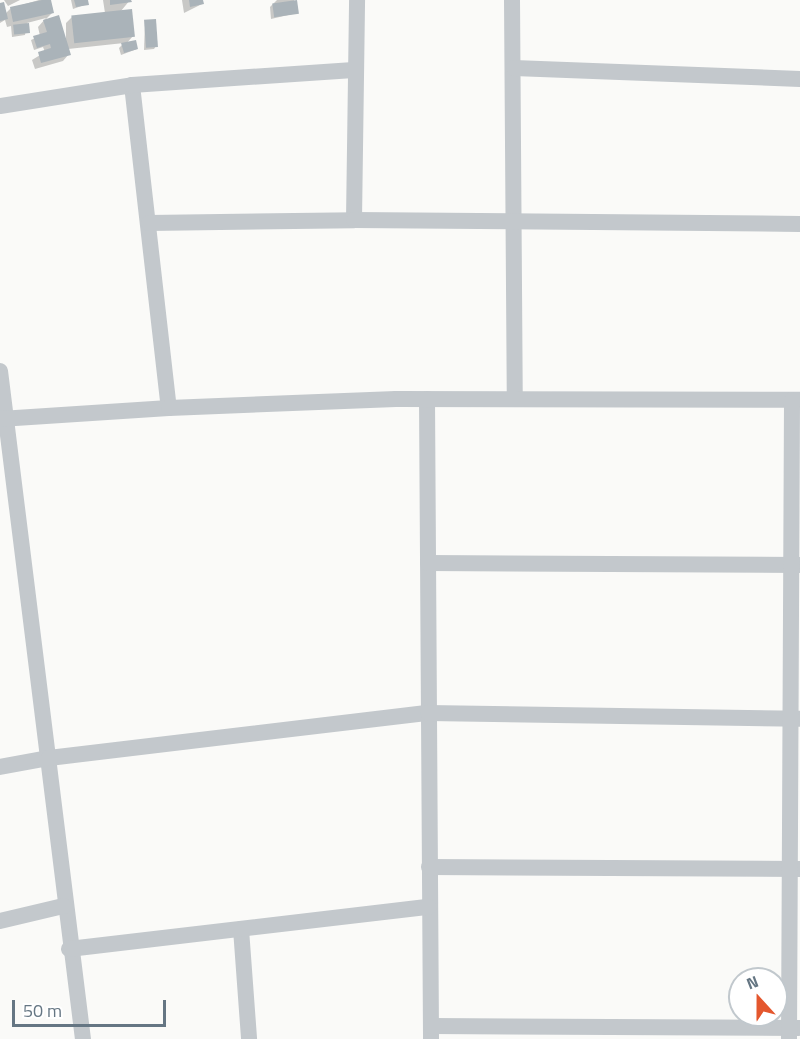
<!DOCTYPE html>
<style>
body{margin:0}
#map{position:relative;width:800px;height:1039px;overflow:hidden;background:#fafaf8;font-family:"Titillium Web",sans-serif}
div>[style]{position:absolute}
.shadow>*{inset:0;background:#0003}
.building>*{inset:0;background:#aab3b9;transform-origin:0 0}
.minor>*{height:16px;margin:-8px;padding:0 8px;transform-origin:8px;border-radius:8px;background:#c3c8cc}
span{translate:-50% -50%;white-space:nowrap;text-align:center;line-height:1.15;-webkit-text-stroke:6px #fff;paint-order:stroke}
.north{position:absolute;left:728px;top:967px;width:60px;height:60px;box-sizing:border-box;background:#fff;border:2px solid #c1c8cd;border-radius:50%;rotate:339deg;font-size:16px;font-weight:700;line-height:24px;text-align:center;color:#657683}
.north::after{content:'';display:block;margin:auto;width:21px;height:27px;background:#e4572e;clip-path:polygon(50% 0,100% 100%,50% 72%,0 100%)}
.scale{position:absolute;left:12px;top:1000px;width:154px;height:27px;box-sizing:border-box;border:3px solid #657683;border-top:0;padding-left:8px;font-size:18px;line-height:21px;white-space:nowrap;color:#657683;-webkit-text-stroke:4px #fff;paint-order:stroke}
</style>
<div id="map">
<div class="shadow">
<div style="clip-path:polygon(4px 0,20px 0,8px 6px)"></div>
<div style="clip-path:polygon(39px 0,50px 0,53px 12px,44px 21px,66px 43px,66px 23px,72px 17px,105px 13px,103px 0,130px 0,121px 11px,133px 36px,126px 44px,137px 49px,121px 55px,119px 48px,124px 43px,68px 49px,69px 54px,63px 61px,35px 69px,32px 60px,45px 52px,43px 47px,34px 50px,31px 40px,40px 36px,38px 27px,46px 18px,27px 23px,25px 35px,12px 37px,11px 26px,7px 27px,5px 20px,0 23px,0 5px,5px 14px,11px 8px)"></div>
<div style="clip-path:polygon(71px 0,86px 0,87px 4px,73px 9px)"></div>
<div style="clip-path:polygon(182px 0,201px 0,202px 4px,184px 13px)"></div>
<div style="clip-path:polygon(277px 0,294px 0,297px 13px,271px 19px,270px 7px)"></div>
<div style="clip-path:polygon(145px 22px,156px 46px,154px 49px,144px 50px)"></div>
</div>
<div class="building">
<div style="clip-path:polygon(42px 0,51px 0,54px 13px,13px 22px,10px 7px)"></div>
<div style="clip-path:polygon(74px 0,88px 0,89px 5px,76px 7px)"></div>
<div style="clip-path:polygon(110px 0,131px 0,132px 2px,110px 5px)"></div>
<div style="clip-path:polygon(189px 0,203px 0,204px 4px,190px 7px)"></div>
<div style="left:297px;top:0;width:14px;height:25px;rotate:82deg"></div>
<div style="clip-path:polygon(4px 2px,8px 19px,0 21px,0 3px)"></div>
<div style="left:132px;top:9px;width:28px;height:61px;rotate:84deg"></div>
<div style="clip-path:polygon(59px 15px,71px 55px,41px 63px,38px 52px,51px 48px,50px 44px,37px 48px,33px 36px,47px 32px,43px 20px)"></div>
<div style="left:156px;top:19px;width:28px;height:12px;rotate:86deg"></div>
<div style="left:29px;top:23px;width:10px;height:16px;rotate:84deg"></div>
<div style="clip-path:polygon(136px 40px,138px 49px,124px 53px,121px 43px)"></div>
</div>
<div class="minor">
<div style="left:512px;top:0;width:399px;rotate:89.6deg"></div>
<div style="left:514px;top:68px;width:286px;rotate:2.2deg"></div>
<div style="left:132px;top:85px;width:325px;rotate:83.5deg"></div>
<div style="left:0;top:106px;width:134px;rotate:-9deg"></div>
<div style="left:132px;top:85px;width:222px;rotate:-3.9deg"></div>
<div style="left:354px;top:220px;width:220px;rotate:-89.2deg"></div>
<div style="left:149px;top:223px;width:205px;rotate:-0.8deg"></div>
<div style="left:354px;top:220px;width:446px;rotate:0.5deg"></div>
<div style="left:0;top:371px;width:673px;rotate:82.92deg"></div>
<div style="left:427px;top:399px;width:640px;rotate:89.64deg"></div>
<div style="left:0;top:419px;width:169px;rotate:-3.7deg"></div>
<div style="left:169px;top:408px;width:227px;rotate:-2.3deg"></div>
<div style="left:396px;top:399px;width:404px;rotate:0.1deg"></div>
<div style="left:428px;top:563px;width:372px;rotate:0.3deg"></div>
<div style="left:0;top:767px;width:50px;rotate:-10.4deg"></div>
<div style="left:49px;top:758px;width:382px;rotate:-6.8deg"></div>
<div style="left:428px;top:713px;width:372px;rotate:0.9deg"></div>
<div style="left:429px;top:867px;width:371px;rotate:0.3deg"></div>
<div style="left:0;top:921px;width:65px;rotate:-13.4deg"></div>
<div style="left:241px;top:929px;width:110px;rotate:85.8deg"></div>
<div style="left:69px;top:949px;width:362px;rotate:-6.7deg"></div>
<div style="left:432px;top:1026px;width:367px;rotate:0.3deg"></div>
<div style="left:789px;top:1039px;width:639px;rotate:-89.73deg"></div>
</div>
<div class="north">N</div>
<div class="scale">50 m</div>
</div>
